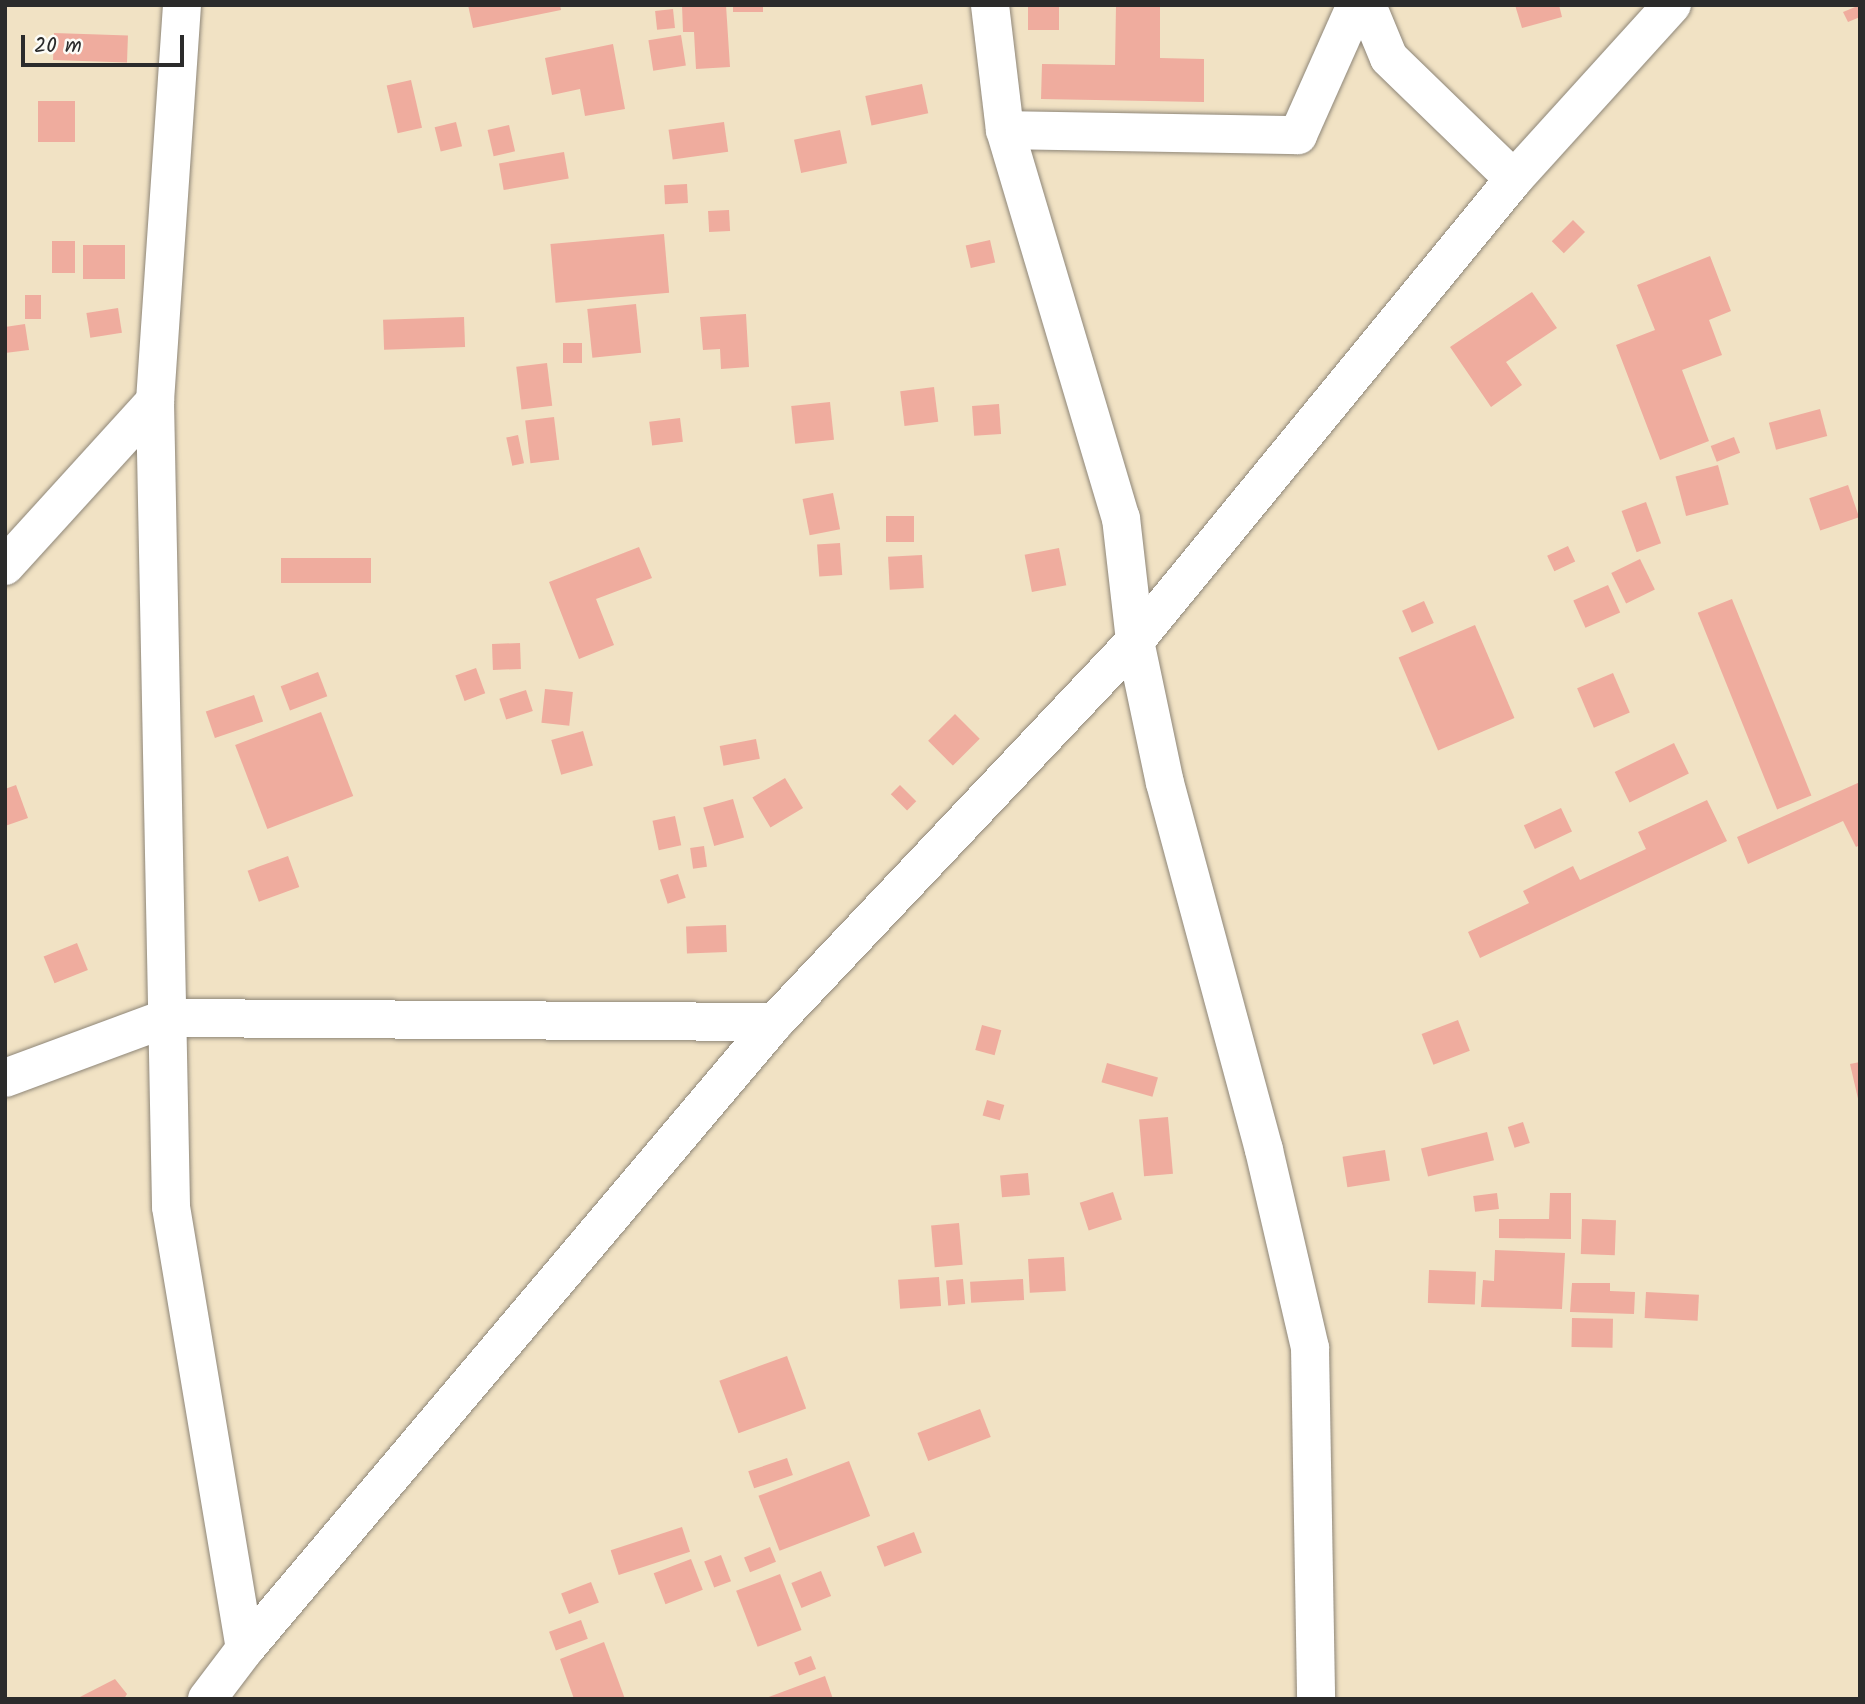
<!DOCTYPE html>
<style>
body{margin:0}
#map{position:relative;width:1865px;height:1704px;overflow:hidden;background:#f1e2c4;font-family:Kalam,sans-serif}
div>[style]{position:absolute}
.building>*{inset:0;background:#efac9e;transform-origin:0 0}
.roads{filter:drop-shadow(0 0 2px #8e8678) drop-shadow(0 0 2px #8e8678)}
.minor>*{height:38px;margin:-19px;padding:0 19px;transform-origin:19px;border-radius:19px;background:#fff}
span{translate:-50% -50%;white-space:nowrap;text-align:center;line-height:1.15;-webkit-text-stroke:7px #fdfcf7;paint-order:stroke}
.frame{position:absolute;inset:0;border:7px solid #2b2b2b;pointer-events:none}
.scale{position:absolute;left:21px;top:35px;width:163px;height:32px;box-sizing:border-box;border:4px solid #2b2b2b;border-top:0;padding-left:9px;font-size:21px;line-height:24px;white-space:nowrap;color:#2b2b2b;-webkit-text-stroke:5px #fdfcf7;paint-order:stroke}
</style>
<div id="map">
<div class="building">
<div style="clip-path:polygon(468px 5px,560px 5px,561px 10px,473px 28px)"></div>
<div style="clip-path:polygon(682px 5px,726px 5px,730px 67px,696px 69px,694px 32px,683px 32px)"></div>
<div style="left:733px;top:5px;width:30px;height:7px"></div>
<div style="left:1028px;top:5px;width:31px;height:25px"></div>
<div style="clip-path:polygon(1116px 5px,1160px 5px,1160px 58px,1204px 59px,1204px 102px,1041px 99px,1042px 64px,1115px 65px)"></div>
<div style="clip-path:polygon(1515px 5px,1559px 5px,1562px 17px,1522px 28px)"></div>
<div style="clip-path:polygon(1860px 5px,1860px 17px,1848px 22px,1843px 12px)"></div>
<div style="left:673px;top:9px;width:19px;height:18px;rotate:84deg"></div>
<div style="left:54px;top:33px;width:74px;height:27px;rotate:2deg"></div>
<div style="left:681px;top:35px;width:31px;height:33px;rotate:81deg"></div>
<div style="clip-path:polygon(613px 44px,625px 109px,585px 116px,580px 89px,552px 95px,545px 58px)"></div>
<div style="left:411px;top:80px;width:49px;height:25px;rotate:77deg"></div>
<div style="left:922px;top:84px;width:30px;height:58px;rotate:78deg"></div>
<div style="left:38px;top:101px;width:37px;height:41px"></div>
<div style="left:456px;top:122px;width:25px;height:22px;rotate:76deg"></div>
<div style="left:724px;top:122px;width:30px;height:56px;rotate:82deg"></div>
<div style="left:509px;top:125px;width:27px;height:22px;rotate:77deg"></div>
<div style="left:840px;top:130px;width:34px;height:47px;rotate:78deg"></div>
<div style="left:564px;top:152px;width:27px;height:66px;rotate:80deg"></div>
<div style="left:687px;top:184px;width:19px;height:23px;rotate:87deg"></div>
<div style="left:729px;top:210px;width:21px;height:21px;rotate:87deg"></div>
<div style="left:1573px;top:220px;width:17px;height:30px;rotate:45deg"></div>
<div style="left:664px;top:234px;width:59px;height:114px;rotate:85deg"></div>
<div style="left:990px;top:240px;width:23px;height:25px;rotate:77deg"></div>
<div style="left:75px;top:241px;width:32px;height:23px;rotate:90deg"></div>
<div style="left:125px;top:245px;width:34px;height:42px;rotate:90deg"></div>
<div style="clip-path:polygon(1710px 256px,1731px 311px,1709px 320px,1722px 355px,1682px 370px,1709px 441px,1660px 460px,1616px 345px,1655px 330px,1637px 285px)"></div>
<div style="clip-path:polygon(1532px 292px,1557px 328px,1506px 362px,1522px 385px,1491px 407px,1450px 347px)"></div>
<div style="left:25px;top:295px;width:16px;height:24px"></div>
<div style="left:636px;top:304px;width:49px;height:49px;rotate:84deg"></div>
<div style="left:118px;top:308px;width:25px;height:32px;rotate:81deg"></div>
<div style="clip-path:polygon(746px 314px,749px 367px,721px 369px,720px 349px,703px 350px,700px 317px)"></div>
<div style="left:464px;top:317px;width:30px;height:81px;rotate:88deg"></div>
<div style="clip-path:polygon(25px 324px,29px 350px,5px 353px,5px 327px)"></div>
<div style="left:563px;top:343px;width:19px;height:20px"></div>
<div style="left:547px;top:363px;width:43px;height:31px;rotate:83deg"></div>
<div style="left:934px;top:387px;width:35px;height:34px;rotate:83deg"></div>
<div style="left:830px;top:402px;width:38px;height:39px;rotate:84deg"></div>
<div style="left:999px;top:404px;width:30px;height:27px;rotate:86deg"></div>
<div style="left:1820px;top:409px;width:28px;height:53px;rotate:75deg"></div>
<div style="left:554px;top:417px;width:43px;height:29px;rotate:83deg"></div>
<div style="left:680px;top:418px;width:24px;height:31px;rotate:83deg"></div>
<div style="left:518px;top:435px;width:29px;height:12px;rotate:78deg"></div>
<div style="left:1734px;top:437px;width:17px;height:25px;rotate:69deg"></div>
<div style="left:1718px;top:465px;width:41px;height:44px;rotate:75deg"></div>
<div style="left:1848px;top:485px;width:34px;height:41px;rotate:71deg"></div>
<div style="left:833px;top:493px;width:37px;height:31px;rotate:79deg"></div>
<div style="left:1646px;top:502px;width:44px;height:26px;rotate:70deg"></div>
<div style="left:886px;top:516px;width:28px;height:26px"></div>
<div style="left:840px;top:543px;width:32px;height:23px;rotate:86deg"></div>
<div style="left:1568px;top:546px;width:17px;height:23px;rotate:65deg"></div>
<div style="clip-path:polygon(639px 547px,652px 578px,596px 599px,614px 645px,579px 659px,549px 582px)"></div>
<div style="left:1059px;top:548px;width:38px;height:35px;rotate:79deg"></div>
<div style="left:922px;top:555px;width:33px;height:34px;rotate:87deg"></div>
<div style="left:371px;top:558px;width:25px;height:90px;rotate:90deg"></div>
<div style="left:1640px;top:559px;width:34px;height:32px;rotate:64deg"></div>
<div style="left:1608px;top:585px;width:30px;height:38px;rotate:66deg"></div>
<div style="left:1732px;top:599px;width:212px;height:37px;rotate:68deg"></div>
<div style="left:1424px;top:601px;width:24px;height:24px;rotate:66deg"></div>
<div style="left:1475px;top:625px;width:101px;height:83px;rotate:67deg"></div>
<div style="left:520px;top:643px;width:26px;height:28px;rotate:88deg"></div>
<div style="left:476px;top:668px;width:27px;height:22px;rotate:70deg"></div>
<div style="left:318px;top:672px;width:26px;height:40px;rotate:69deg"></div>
<div style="left:1613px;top:673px;width:43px;height:39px;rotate:67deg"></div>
<div style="left:545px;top:689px;width:28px;height:34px;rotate:6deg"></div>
<div style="left:526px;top:690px;width:22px;height:28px;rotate:72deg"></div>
<div style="left:254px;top:695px;width:28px;height:51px;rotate:71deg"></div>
<div style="left:321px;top:712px;width:90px;height:92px;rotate:69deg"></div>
<div style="left:955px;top:714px;width:35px;height:38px;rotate:45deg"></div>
<div style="left:583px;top:731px;width:36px;height:33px;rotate:74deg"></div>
<div style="left:756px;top:739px;width:20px;height:37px;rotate:79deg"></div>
<div style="left:1674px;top:743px;width:34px;height:66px;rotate:64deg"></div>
<div style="left:785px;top:778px;width:35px;height:38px;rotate:59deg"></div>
<div style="clip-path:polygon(1860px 782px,1860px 845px,1856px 847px,1843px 821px,1748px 864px,1737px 837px)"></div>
<div style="clip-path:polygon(16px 785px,28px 818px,5px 826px,5px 789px)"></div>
<div style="left:900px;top:785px;width:23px;height:13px;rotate:45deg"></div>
<div style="left:733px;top:799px;width:40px;height:31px;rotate:74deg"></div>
<div style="clip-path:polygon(1707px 800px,1727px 841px,1480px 958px,1468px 932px,1529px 903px,1523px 891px,1573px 866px,1580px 880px,1646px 849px,1638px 832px)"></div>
<div style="left:1561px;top:808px;width:26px;height:41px;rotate:65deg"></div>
<div style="left:675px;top:816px;width:30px;height:23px;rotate:78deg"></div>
<div style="left:704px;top:846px;width:21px;height:14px;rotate:82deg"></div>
<div style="left:288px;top:856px;width:33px;height:43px;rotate:70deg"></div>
<div style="left:678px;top:874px;width:25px;height:19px;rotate:72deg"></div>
<div style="left:726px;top:925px;width:27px;height:40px;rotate:88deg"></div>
<div style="left:77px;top:943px;width:29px;height:36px;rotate:68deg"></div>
<div style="left:1458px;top:1020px;width:33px;height:39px;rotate:69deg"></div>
<div style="left:982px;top:1025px;width:20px;height:26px;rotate:15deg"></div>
<div style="clip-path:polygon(1860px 1062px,1860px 1103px,1859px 1103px,1850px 1064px)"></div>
<div style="left:1107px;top:1063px;width:53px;height:20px;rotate:16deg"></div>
<div style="left:987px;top:1100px;width:18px;height:16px;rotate:16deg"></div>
<div style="left:1168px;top:1117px;width:57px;height:29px;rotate:85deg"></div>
<div style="left:1523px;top:1122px;width:22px;height:16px;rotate:72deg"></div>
<div style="left:1487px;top:1132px;width:29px;height:68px;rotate:76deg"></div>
<div style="left:1385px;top:1150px;width:31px;height:43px;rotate:81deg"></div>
<div style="left:1028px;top:1173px;width:22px;height:28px;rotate:85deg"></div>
<div style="left:1113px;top:1192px;width:29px;height:35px;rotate:72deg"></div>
<div style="left:1497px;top:1193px;width:16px;height:24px;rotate:83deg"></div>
<div style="clip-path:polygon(1550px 1193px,1571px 1193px,1571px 1239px,1499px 1238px,1499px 1219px,1549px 1219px)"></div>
<div style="left:1582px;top:1219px;width:34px;height:35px;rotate:2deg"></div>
<div style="left:959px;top:1223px;width:42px;height:28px;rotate:85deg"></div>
<div style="clip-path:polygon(1495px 1250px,1565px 1253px,1562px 1309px,1481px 1307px,1483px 1280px,1494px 1281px)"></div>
<div style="left:1064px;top:1257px;width:34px;height:36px;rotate:87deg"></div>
<div style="left:1429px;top:1270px;width:47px;height:33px;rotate:2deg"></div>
<div style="left:939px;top:1277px;width:29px;height:41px;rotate:86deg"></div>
<div style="left:963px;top:1279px;width:25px;height:17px;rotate:85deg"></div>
<div style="left:1023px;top:1279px;width:21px;height:53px;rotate:87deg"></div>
<div style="clip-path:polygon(1572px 1283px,1610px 1283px,1610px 1291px,1635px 1292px,1634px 1314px,1570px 1312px)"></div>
<div style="left:1646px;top:1292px;width:53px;height:26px;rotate:3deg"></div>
<div style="left:1572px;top:1318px;width:41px;height:29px;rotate:1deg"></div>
<div style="left:787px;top:1356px;width:56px;height:72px;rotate:70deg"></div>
<div style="left:980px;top:1409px;width:30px;height:67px;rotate:69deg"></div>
<div style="left:787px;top:1458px;width:18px;height:41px;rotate:71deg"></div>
<div style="left:849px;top:1461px;width:59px;height:97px;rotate:69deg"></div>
<div style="left:682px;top:1527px;width:26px;height:75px;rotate:72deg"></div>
<div style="left:914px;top:1532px;width:22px;height:40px;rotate:69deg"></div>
<div style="left:770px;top:1547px;width:16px;height:28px;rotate:68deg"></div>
<div style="left:721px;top:1555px;width:28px;height:18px;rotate:69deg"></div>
<div style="left:691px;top:1559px;width:33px;height:40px;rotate:69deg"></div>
<div style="left:821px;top:1571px;width:27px;height:32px;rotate:68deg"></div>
<div style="left:780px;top:1574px;width:60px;height:47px;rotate:69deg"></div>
<div style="left:591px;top:1582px;width:22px;height:32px;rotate:69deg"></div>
<div style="left:581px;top:1620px;width:20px;height:34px;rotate:70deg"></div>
<div style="clip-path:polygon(604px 1642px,625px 1699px,574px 1699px,560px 1659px)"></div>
<div style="left:811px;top:1656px;width:14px;height:18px;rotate:69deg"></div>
<div style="clip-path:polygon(825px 1676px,833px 1699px,766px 1699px,766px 1698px)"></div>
<div style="clip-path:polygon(115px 1679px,127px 1694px,124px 1699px,76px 1699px)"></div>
</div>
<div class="roads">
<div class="minor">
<div style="left:182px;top:5px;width:397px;rotate:93.9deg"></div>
<div style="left:155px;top:401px;width:806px;rotate:88.86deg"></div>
<div style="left:171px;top:1207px;width:448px;rotate:80.5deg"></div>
<div style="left:990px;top:5px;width:126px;rotate:83.2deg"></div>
<div style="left:1005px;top:130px;width:405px;rotate:73.4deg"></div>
<div style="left:1121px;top:518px;width:124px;rotate:83.5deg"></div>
<div style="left:1135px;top:641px;width:145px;rotate:78.1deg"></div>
<div style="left:1165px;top:783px;width:380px;rotate:74.9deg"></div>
<div style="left:1264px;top:1150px;width:203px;rotate:76.9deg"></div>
<div style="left:1310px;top:1348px;width:351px;rotate:89deg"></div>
<div style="left:1367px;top:5px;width:57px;rotate:67.5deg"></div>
<div style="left:1389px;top:58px;width:174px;rotate:44.1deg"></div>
<div style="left:1005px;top:130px;width:293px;rotate:1deg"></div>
<div style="left:1298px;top:135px;width:142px;rotate:-66deg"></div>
<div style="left:5px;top:566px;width:223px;rotate:-47.7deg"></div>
<div style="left:5px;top:1078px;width:173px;rotate:-20.3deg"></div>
<div style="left:167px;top:1018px;width:608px;rotate:0.38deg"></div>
<div style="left:207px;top:1699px;width:63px;rotate:-52.8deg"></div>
<div style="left:245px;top:1649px;width:821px;rotate:-49.79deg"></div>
<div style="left:775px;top:1022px;width:524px;rotate:-46.62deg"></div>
<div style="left:1135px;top:641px;width:598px;rotate:-50.64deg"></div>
<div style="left:1514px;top:179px;width:235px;rotate:-47.8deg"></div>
</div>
</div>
<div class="frame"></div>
<div class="scale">20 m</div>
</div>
